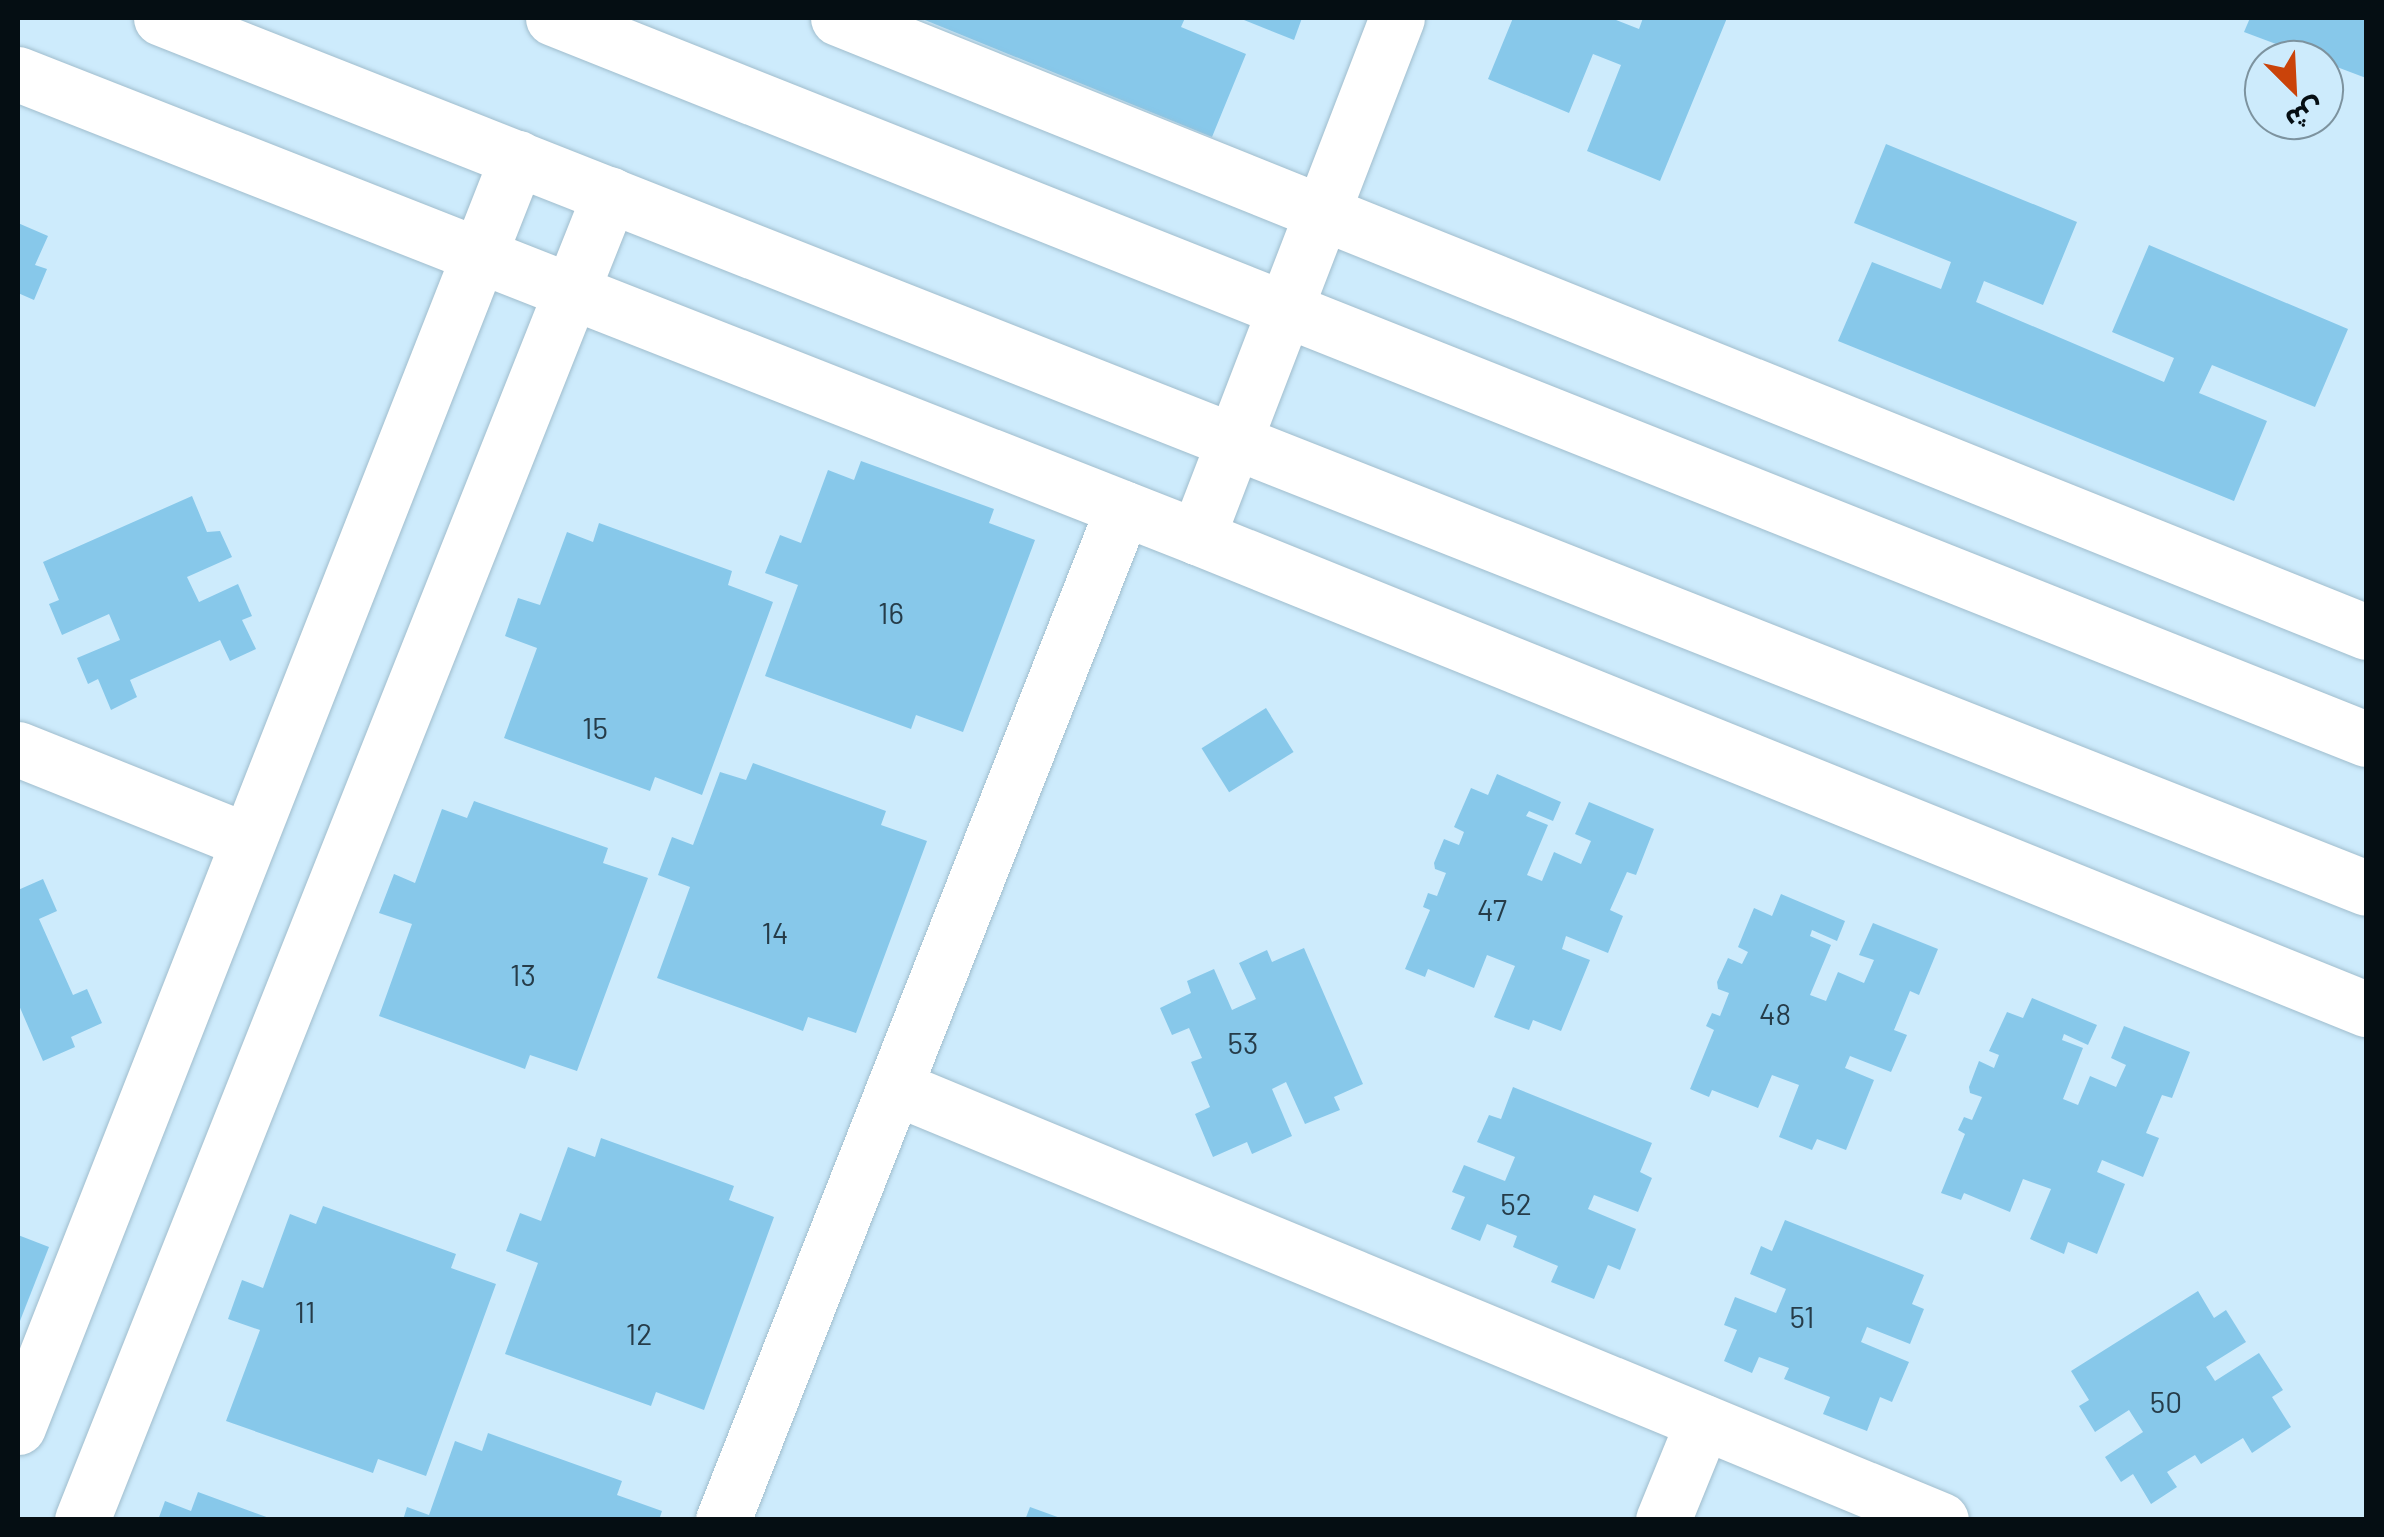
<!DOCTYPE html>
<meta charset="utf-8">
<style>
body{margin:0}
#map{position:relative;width:2384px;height:1537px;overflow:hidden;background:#cdebfc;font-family:Barlow,"Noto Sans Arabic",sans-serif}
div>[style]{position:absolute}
.building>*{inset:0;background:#87c8ea;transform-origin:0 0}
.roads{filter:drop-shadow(0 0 2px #a0bdcd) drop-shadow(0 0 2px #a0bdcd)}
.minor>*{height:55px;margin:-27.5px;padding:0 27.5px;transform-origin:27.5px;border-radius:27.5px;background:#fff}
span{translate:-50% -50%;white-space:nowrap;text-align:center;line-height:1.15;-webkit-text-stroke:10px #cdebfc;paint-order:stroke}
.number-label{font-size:30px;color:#263c49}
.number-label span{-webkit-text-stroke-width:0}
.frame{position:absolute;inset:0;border:20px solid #050e13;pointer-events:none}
.north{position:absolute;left:2244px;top:40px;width:100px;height:100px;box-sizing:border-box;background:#cdebfc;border:2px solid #7d939f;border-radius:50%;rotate:156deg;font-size:28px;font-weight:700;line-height:40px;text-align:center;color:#050e13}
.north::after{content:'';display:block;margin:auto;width:35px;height:45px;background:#ca430a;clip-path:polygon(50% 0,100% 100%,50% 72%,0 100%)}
</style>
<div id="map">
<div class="building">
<div style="clip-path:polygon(920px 18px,1185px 18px,1181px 27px,1246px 54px,1212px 137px)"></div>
<div style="clip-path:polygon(1239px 18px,1302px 18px,1294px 40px)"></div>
<div style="clip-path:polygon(1513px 18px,1611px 18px,1639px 29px,1643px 18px,1727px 18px,1660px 181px,1587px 151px,1621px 65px,1593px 54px,1569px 113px,1488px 79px)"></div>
<div style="clip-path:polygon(2250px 18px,2366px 18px,2366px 78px,2244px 32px)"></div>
<div style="clip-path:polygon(1886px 144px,2077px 222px,2043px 305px,1984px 281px,1976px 302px,2164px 382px,2174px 358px,2112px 332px,2149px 245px,2348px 329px,2315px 407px,2212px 365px,2199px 393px,2267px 421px,2234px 501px,1838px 341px,1872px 262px,1941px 289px,1951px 262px,1854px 223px)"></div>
<div style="clip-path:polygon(18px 223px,48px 236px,35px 265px,47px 269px,34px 300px,18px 293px)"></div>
<div style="clip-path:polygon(861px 461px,994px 509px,989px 523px,1035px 540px,963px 732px,916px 715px,911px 729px,765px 676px,798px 585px,765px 573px,780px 535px,801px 543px,828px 470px,854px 480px)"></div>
<div style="clip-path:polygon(192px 496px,207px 532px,220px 531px,232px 557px,187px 577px,199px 602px,238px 584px,252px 616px,242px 620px,256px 649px,230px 661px,220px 640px,130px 680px,137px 697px,111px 710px,98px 679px,88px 684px,77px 658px,120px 640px,109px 614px,62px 635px,49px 604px,59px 600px,43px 562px)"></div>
<div style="clip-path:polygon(599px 523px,732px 571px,728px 585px,773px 602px,702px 795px,655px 777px,650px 791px,504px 738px,537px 648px,505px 636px,518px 598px,540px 605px,567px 532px,593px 542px)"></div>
<div style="left:1266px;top:708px;width:52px;height:76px;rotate:58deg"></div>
<div style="clip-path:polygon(753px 763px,886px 811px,881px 825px,927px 841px,856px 1033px,808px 1017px,803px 1031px,657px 978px,690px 887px,658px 875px,672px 837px,693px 845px,720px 772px,746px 780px)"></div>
<div style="clip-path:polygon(1497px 774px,1561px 802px,1553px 821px,1529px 811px,1526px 816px,1548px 825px,1527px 875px,1542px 881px,1554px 852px,1581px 864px,1591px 841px,1575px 834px,1589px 802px,1654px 829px,1636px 875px,1627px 872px,1610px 910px,1623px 916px,1608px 953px,1566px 936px,1562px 949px,1590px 960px,1561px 1031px,1533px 1020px,1529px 1030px,1494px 1017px,1515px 966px,1487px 955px,1474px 988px,1428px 969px,1425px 977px,1405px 969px,1430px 910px,1423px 907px,1428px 893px,1437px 896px,1446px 873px,1435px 869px,1434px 863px,1444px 839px,1459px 845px,1464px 832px,1454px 827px,1471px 788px,1488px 795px)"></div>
<div style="clip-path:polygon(474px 801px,608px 848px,603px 863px,648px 878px,577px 1071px,530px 1055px,525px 1069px,379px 1016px,412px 924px,379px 913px,394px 874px,415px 883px,442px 809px,467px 818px)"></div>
<div style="clip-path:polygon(43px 879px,57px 911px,39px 919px,73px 995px,87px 989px,102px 1023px,71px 1037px,75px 1047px,43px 1061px,18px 1003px,18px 890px)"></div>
<div style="clip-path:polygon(1781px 894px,1845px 921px,1837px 941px,1812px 930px,1810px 936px,1831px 945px,1810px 995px,1826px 1001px,1838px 972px,1864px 983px,1874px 960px,1859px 955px,1873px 923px,1938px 949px,1919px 995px,1910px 991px,1894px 1030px,1907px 1035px,1891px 1072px,1850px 1056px,1845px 1068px,1874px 1080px,1846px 1150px,1817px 1139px,1812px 1150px,1779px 1137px,1799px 1085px,1772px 1075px,1758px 1108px,1712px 1090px,1709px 1097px,1690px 1089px,1714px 1030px,1706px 1026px,1712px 1013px,1720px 1016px,1729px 993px,1718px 989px,1717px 982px,1728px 958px,1742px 964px,1748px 952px,1738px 947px,1754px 908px,1772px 916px)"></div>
<div style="clip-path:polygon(1304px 948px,1363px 1084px,1334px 1097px,1340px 1110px,1305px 1124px,1286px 1082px,1272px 1089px,1292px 1136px,1252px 1154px,1247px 1142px,1213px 1157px,1195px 1114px,1210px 1107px,1191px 1062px,1202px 1058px,1189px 1028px,1172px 1035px,1160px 1008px,1191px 993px,1187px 981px,1214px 969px,1232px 1010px,1256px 999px,1239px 963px,1267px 950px,1272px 962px)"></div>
<div style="clip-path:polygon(2032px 998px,2097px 1025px,2088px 1045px,2064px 1034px,2062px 1040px,2083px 1048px,2063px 1099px,2078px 1105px,2090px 1076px,2116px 1087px,2126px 1065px,2111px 1058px,2124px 1026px,2190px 1052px,2172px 1098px,2162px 1095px,2146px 1133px,2159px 1138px,2143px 1177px,2102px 1160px,2097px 1172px,2125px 1184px,2097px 1254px,2068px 1242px,2064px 1254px,2030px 1239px,2051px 1189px,2023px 1179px,2010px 1212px,1964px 1193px,1961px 1200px,1941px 1193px,1965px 1134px,1958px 1130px,1964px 1117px,1972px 1120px,1982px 1097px,1970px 1093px,1969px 1087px,1979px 1061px,1994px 1068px,1999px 1055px,1989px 1051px,2007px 1012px,2023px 1018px)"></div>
<div style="clip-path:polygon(1513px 1087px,1652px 1143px,1640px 1172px,1652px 1178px,1638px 1212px,1594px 1195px,1588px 1209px,1636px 1229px,1620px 1270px,1608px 1265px,1594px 1299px,1551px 1282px,1558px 1266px,1513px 1247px,1517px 1236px,1487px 1224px,1480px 1241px,1451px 1229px,1465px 1197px,1452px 1192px,1464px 1165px,1505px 1181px,1515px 1157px,1477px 1142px,1489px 1115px,1501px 1119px)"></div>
<div style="clip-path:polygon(601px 1138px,734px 1186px,729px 1200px,774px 1217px,704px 1410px,656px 1392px,651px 1406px,505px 1354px,538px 1263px,506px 1251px,520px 1213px,541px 1221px,568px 1147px,595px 1157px)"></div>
<div style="clip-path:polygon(323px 1206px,456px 1254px,451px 1268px,496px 1284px,426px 1476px,378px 1459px,373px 1473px,226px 1421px,260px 1330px,228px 1319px,242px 1280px,263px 1288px,290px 1214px,316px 1224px)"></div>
<div style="clip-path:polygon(1785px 1220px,1924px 1275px,1912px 1304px,1924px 1309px,1910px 1344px,1867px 1327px,1861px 1342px,1909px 1362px,1892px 1402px,1880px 1397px,1867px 1431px,1823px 1414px,1830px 1397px,1784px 1379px,1789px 1368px,1759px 1357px,1752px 1373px,1724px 1361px,1737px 1330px,1724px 1325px,1735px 1297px,1776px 1313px,1786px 1289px,1750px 1274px,1761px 1246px,1772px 1251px)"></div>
<div style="clip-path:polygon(18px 1235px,49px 1247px,18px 1326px)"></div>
<div style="clip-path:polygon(2198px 1291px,2214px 1318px,2226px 1310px,2246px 1342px,2206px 1367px,2215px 1381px,2259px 1353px,2283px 1390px,2272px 1397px,2291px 1427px,2252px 1453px,2243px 1438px,2201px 1464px,2195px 1455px,2167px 1472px,2177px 1487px,2151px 1504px,2133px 1474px,2121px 1482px,2105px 1457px,2143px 1432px,2129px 1410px,2095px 1432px,2079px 1406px,2089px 1400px,2071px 1371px)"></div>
<div style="clip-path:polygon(488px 1433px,622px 1481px,617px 1495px,662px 1511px,659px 1520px,403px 1520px,407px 1507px,429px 1515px,455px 1441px,482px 1451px)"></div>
<div style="clip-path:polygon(198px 1492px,272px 1519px,271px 1520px,158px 1520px,165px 1501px,191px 1511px)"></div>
<div style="clip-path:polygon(1030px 1507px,1063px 1519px,1062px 1520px,1025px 1520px)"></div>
</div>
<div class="roads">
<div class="minor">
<div style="left:161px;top:18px;width:2370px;rotate:21.53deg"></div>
<div style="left:553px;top:18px;width:1951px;rotate:21.69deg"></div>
<div style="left:838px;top:18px;width:1647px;rotate:21.89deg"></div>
<div style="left:18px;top:74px;width:1267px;rotate:21.44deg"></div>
<div style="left:1197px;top:537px;width:1261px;rotate:21.99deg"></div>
<div style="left:1197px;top:537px;width:556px;rotate:-68.93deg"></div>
<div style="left:18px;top:749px;width:245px;rotate:21.8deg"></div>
<div style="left:894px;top:1087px;width:1133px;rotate:22.47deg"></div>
<div style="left:18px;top:1427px;width:1364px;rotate:-68.53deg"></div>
<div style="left:82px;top:1520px;width:1427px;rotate:-68.29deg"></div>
<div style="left:723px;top:1520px;width:1088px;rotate:-68.43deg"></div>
<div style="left:1663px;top:1520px;width:106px;rotate:-67.8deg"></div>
</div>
</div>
<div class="number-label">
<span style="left:891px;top:612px">16</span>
<span style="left:595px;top:727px">15</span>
<span style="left:1492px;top:909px">47</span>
<span style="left:775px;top:932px">14</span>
<span style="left:523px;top:974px">13</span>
<span style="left:1775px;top:1013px">48</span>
<span style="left:1243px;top:1042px">53</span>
<span style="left:1516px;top:1203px">52</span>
<span style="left:305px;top:1311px">11</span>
<span style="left:1802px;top:1316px">51</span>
<span style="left:639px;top:1333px">12</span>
<span style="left:2166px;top:1401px">50</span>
</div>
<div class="frame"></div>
<div class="north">ش</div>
</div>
